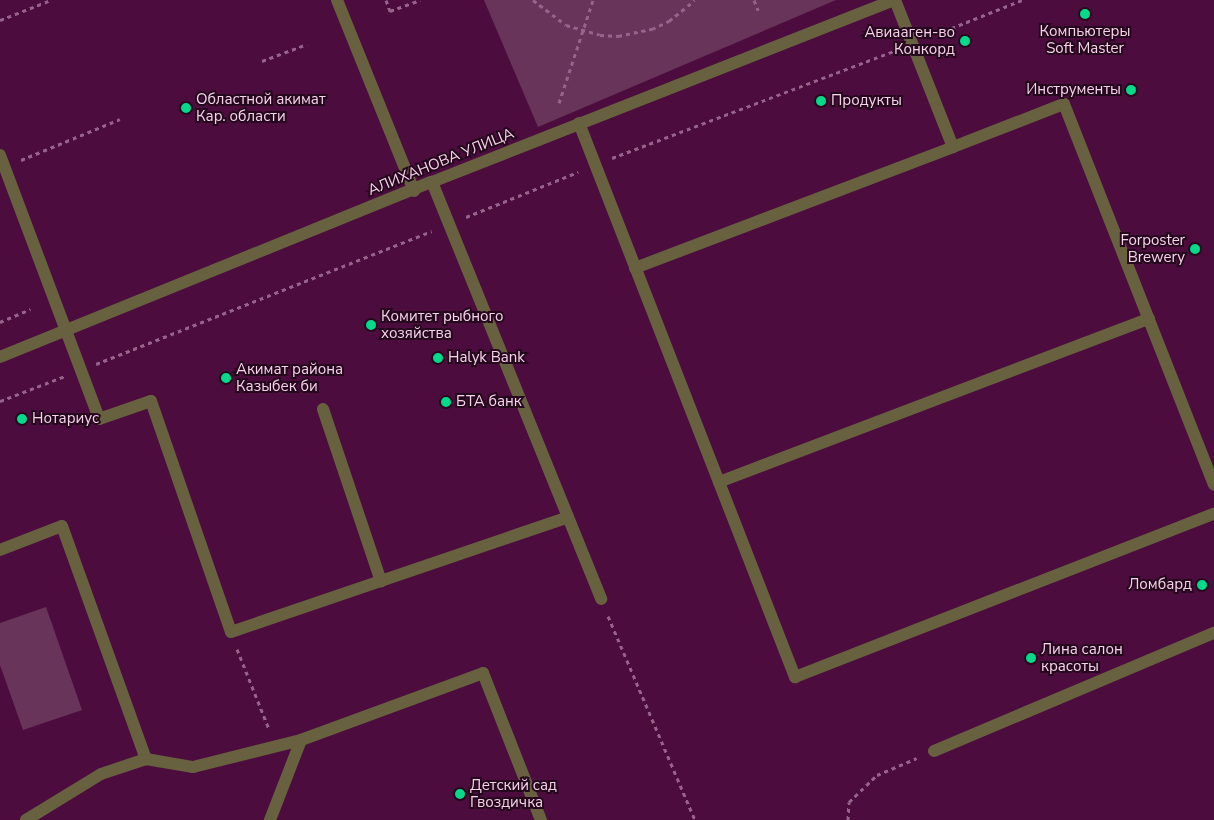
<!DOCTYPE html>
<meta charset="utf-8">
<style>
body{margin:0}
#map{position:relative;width:1214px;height:820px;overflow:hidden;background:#4c0d3e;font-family:"Nunito Sans",sans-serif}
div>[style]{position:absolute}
.green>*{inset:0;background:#68345a}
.path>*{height:3px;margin-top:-1.5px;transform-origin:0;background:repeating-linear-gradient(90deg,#98638a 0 4px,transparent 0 8px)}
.service>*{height:12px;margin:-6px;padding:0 6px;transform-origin:6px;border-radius:6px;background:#67613f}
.minor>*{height:12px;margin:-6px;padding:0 6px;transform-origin:6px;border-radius:6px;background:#67613f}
.tertiary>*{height:12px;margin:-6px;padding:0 6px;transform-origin:6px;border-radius:6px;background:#67613f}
.dots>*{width:14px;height:14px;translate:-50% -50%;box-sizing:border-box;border:2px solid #24091d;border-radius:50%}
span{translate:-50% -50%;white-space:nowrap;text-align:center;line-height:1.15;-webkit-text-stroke:4px #24091d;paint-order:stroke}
.poi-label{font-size:15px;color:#f8d1eb}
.right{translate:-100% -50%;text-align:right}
.left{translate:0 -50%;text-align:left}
.street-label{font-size:15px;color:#f8d1eb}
</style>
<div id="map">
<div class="green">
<div style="clip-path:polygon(484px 0,836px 0,538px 127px)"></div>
<div style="clip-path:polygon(46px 607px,82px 710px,23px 730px,0 665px,0 623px)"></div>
</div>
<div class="path">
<div style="left:386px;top:0;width:12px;rotate:70deg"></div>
<div style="left:390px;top:11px;width:32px;rotate:-20deg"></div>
<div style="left:533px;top:0;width:41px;rotate:37.1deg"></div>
<div style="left:566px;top:25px;width:35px;rotate:16deg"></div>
<div style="left:600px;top:35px;width:18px;rotate:3deg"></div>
<div style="left:618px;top:36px;width:35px;rotate:-12deg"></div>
<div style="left:652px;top:29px;width:19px;rotate:-25deg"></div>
<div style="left:669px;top:21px;width:33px;rotate:-39deg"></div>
<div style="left:754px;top:0;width:11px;rotate:68deg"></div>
<div style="left:0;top:20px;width:55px;rotate:-21.4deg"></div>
<div style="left:929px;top:37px;width:100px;rotate:-21.7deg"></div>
<div style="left:262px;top:61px;width:48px;rotate:-20.7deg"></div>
<div style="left:559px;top:103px;width:108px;rotate:-71.7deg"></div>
<div style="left:612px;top:158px;width:304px;rotate:-20.8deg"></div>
<div style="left:21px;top:160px;width:107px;rotate:-22.5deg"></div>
<div style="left:466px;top:217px;width:121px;rotate:-21.9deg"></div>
<div style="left:0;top:322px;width:33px;rotate:-23deg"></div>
<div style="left:96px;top:364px;width:361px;rotate:-21.6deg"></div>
<div style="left:0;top:401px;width:70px;rotate:-21deg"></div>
<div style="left:608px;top:616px;width:222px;rotate:66.9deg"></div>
<div style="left:237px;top:649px;width:86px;rotate:68.2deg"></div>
<div style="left:848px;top:820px;width:18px;rotate:-87deg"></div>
<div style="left:849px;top:802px;width:39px;rotate:-44deg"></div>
<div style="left:877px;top:775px;width:43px;rotate:-23deg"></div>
</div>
<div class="service">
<div style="left:895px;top:0;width:158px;rotate:68.5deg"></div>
<div style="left:953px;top:147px;width:119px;rotate:-21.2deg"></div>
<div style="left:1064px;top:104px;width:409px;rotate:68.5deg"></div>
<div style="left:579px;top:123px;width:595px;rotate:68.7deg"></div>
<div style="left:795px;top:677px;width:450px;rotate:-21.3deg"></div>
<div style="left:0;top:155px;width:282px;rotate:69.4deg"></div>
<div style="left:99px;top:419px;width:55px;rotate:-19.1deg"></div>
<div style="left:151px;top:401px;width:244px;rotate:70.9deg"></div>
<div style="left:231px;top:632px;width:356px;rotate:-18.8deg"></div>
<div style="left:432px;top:182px;width:450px;rotate:67.9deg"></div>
<div style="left:635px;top:268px;width:340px;rotate:-20.8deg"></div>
<div style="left:323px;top:409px;width:182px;rotate:71.4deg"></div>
<div style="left:719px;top:482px;width:460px;rotate:-20.8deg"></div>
<div style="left:0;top:550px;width:66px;rotate:-21.2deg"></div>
<div style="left:62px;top:526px;width:248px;rotate:70.2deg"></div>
<div style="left:146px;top:759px;width:47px;rotate:161.6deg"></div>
<div style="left:101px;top:774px;width:88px;rotate:148.5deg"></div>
<div style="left:934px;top:751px;width:304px;rotate:-22.9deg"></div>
<div style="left:146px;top:759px;width:48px;rotate:9.7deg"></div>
<div style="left:193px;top:767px;width:111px;rotate:-14deg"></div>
<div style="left:270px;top:820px;width:86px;rotate:-68.8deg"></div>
<div style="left:301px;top:740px;width:194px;rotate:-20.2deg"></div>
<div style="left:483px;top:673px;width:158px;rotate:68.5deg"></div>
</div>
<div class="minor">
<div style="left:337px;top:0;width:206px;rotate:68deg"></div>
</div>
<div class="tertiary">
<div style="left:0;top:357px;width:466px;rotate:-22.1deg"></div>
<div style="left:432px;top:182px;width:497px;rotate:-21.5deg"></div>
</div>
<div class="dots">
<div style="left:1085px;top:14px;background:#01d98b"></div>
<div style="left:965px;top:41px;background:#01d98b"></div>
<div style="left:1131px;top:90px;background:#01d98b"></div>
<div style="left:821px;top:101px;background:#01d98b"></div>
<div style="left:186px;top:108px;background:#01d98b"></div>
<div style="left:1195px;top:249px;background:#01d98b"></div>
<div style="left:371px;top:325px;background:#01d98b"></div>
<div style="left:438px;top:358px;background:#01d98b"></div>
<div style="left:226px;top:378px;background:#01d98b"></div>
<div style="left:446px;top:402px;background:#01d98b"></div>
<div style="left:22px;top:419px;background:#01d98b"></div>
<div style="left:1202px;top:585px;background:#01d98b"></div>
<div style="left:1031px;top:658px;background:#01d98b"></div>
<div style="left:460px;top:794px;background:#01d98b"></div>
</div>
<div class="poi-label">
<span style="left:1085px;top:40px">Компьютеры<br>Soft Master</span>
<span class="right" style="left:955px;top:41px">Авиааген-во<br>Конкорд</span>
<span class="right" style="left:1121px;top:90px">Инструменты</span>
<span class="left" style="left:196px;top:108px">Областной акимат<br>Кар. области</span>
<span class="left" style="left:831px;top:101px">Продукты</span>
<span class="right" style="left:1185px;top:249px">Forposter<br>Brewery</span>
<span class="left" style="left:381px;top:325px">Комитет рыбного<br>хозяйства</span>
<span class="left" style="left:448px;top:358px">Halyk Bank</span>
<span class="left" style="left:236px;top:378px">Акимат района<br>Казыбек би</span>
<span class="left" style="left:456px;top:402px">БТА банк</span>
<span class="left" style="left:32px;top:419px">Нотариус</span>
<span class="right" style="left:1192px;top:585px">Ломбард</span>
<span class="left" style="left:1041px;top:658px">Лина салон<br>красоты</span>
<span class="left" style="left:470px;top:794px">Детский сад<br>Гвоздичка</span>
</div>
<div class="street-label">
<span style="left:441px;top:162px;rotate:-22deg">АЛИХАНОВА УЛИЦА</span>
</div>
</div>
